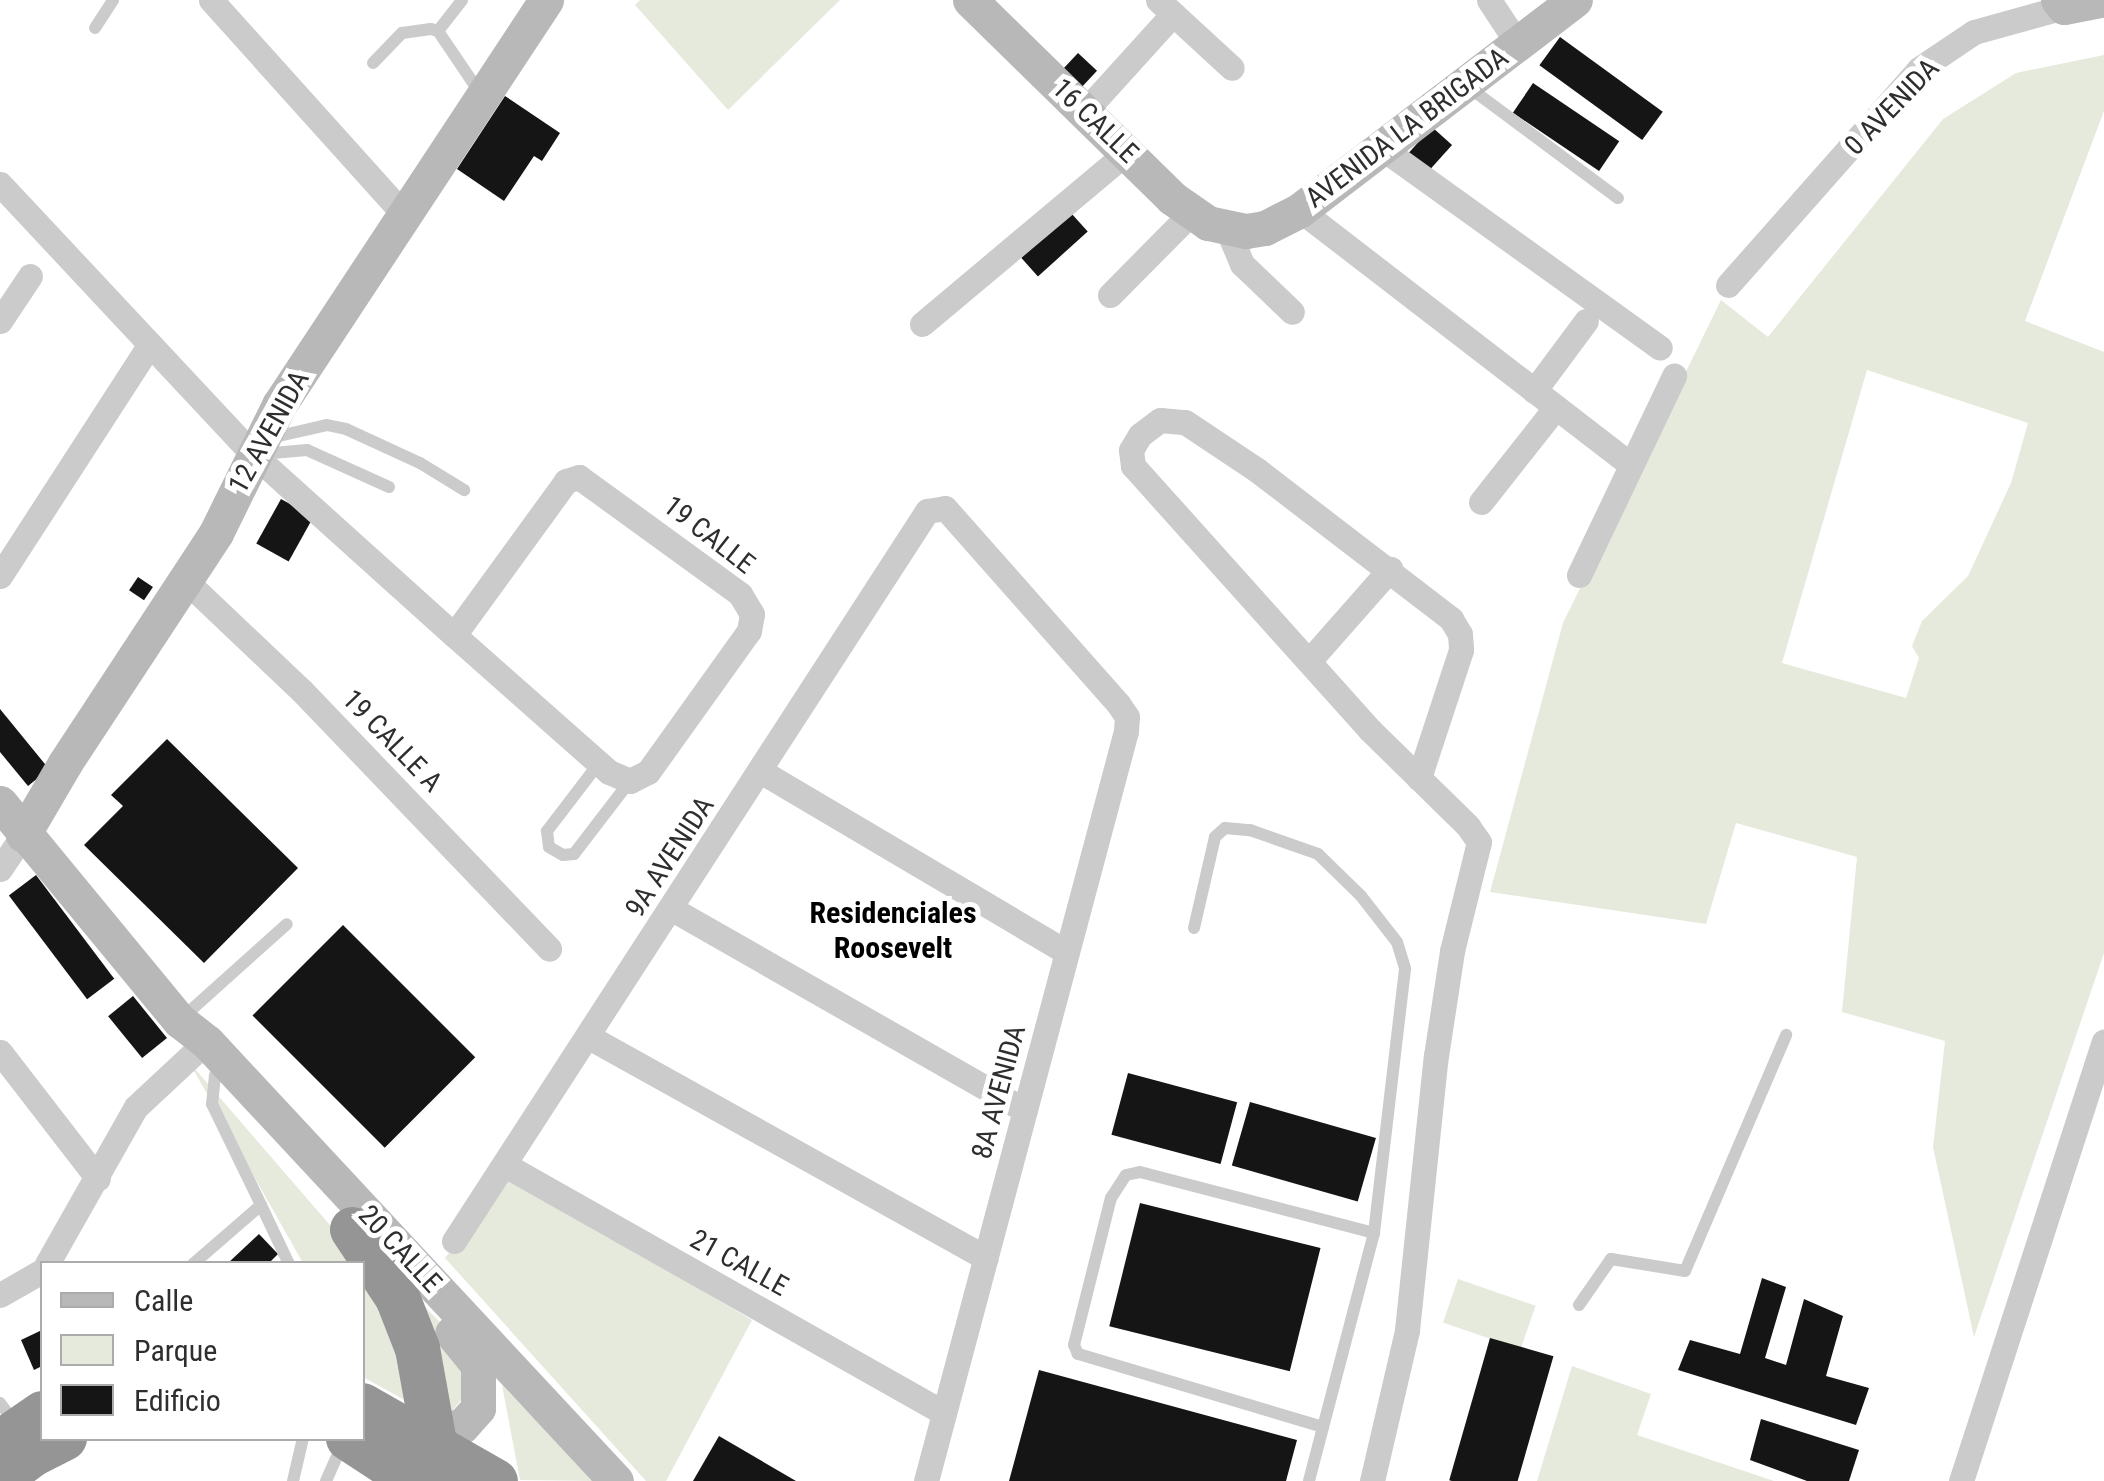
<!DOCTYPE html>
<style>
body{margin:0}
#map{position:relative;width:2104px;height:1481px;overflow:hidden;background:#fff;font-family:"Roboto Condensed",sans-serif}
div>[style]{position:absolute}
.green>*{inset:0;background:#e5eadc;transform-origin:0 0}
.building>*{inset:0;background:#151515;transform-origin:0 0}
.lane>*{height:12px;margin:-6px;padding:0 6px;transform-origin:6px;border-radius:6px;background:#cbcbcb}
.street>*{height:25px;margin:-12.5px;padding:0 12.5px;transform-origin:12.5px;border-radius:12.5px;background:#cbcbcb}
.secondary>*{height:35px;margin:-17.5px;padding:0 17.5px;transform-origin:17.5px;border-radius:17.5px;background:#b8b8b8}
.highway>*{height:45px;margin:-22.5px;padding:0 22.5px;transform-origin:22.5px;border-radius:22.5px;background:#959595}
.highway-bridge>*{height:45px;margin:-22.5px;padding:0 22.5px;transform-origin:22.5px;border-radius:22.5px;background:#959595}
span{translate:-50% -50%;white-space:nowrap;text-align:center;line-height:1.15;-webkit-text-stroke:10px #fff;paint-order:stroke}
.street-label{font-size:28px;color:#2e2e2e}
.neighbourhood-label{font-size:30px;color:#000;font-weight:700}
.legend{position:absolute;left:40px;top:1261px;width:325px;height:180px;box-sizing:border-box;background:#fff;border:2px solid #ababab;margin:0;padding:12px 18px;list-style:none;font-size:30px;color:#2e2e2e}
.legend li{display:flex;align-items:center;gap:20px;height:50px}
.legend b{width:50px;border:2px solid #ababab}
</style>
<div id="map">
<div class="green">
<div style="clip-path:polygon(640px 0,840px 0,728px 110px,635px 5px)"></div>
<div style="clip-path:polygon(evenodd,2104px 55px,2104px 111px,2025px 321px,2104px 352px,2104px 953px,1974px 1337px,1933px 1147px,1945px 1041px,1842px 1012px,1857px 857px,1736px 823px,1706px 924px,1490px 892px,1563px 623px,1721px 300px,1768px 337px,1943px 119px,2016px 73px,2104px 55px,1867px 370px,2028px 423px,2011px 483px,1968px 576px,1922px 621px,1912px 646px,1919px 658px,1906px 698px,1782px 663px,1867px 370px)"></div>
<div style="clip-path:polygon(189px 1062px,342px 1239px,361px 1263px,303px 1263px)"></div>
<div style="clip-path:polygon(510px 1177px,752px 1320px,666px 1481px,646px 1481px,445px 1258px)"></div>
<div style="clip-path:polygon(362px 1266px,386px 1297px,410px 1403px,363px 1377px)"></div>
<div style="left:1458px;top:1279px;width:82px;height:46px;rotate:19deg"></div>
<div style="clip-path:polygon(398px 1280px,443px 1325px,461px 1351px,462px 1399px,453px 1410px,437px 1413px)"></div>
<div style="clip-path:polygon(1572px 1366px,1651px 1394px,1637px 1435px,1774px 1481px,1537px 1481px)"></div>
<div style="clip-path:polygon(502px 1385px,594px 1481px,520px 1480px)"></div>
</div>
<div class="building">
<div style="left:1560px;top:37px;width:127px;height:35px;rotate:36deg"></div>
<div style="left:1078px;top:53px;width:26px;height:36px;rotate:43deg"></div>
<div style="left:1533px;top:83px;width:104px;height:36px;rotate:34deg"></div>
<div style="clip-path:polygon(505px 96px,560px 133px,542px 161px,534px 156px,504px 201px,457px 169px)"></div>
<div style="left:1432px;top:127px;width:27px;height:36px;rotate:42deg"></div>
<div style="left:1071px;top:213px;width:25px;height:67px;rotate:48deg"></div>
<div style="left:281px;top:499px;width:37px;height:51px;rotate:29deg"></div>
<div style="left:138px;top:577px;width:18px;height:16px;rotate:34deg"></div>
<div style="clip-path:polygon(0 709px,49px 769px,28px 786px,0 752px)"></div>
<div style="clip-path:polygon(167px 739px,298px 868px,204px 963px,84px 845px,123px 806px,111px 795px)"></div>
<div style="left:36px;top:875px;width:130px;height:34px;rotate:53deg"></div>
<div style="left:343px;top:925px;width:187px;height:128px;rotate:45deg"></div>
<div style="left:133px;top:996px;width:54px;height:32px;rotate:51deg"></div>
<div style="left:1128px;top:1073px;width:113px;height:64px;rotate:15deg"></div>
<div style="left:1250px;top:1102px;width:131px;height:66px;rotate:16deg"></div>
<div style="left:1140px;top:1203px;width:186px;height:127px;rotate:14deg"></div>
<div style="clip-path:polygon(259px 1234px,278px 1254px,268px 1264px,227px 1264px)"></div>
<div style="clip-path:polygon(1762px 1278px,1786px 1287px,1765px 1358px,1786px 1365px,1804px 1299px,1843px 1316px,1826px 1376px,1869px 1388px,1856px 1425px,1678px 1370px,1690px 1340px,1740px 1354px)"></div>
<div style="clip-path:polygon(42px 1330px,42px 1366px,34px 1370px,21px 1340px)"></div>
<div style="left:1490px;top:1338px;width:66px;height:148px;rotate:16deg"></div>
<div style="clip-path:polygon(1039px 1370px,1297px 1440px,1286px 1481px,1009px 1481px)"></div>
<div style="clip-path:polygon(1761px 1419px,1859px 1450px,1849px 1481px,1807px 1481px,1750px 1460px)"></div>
<div style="clip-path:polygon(719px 1436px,796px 1481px,693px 1481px)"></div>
</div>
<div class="lane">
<div style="left:95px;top:28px;width:33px;rotate:-57deg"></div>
<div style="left:438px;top:31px;width:39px;rotate:-52deg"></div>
<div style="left:373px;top:63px;width:42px;rotate:-46deg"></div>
<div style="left:402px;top:33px;width:29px;rotate:-8deg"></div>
<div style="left:431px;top:29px;width:7px;rotate:16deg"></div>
<div style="left:438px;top:31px;width:75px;rotate:55.9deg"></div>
<div style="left:1467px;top:86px;width:188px;rotate:36.6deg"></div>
<div style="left:270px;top:438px;width:58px;rotate:-12.8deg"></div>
<div style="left:327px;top:425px;width:19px;rotate:12deg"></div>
<div style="left:346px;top:429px;width:81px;rotate:24.7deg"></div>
<div style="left:420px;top:463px;width:52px;rotate:31.5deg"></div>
<div style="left:261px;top:454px;width:46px;rotate:-5deg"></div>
<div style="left:307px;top:450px;width:90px;rotate:24.3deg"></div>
<div style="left:599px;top:763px;width:86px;rotate:127.4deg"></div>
<div style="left:547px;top:831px;width:16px;rotate:83deg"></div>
<div style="left:549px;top:847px;width:16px;rotate:30deg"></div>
<div style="left:563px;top:855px;width:11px;rotate:-5deg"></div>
<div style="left:574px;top:854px;width:92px;rotate:-52.5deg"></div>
<div style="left:1194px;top:928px;width:93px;rotate:-77deg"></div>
<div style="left:1215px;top:837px;width:13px;rotate:-42deg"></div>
<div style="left:1225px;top:828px;width:25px;rotate:5deg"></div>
<div style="left:1250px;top:830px;width:72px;rotate:19.4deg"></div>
<div style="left:1318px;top:854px;width:60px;rotate:44.3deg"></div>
<div style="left:1361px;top:896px;width:58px;rotate:52deg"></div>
<div style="left:1397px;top:942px;width:28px;rotate:73deg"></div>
<div style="left:1405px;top:969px;width:266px;rotate:96.7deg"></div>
<div style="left:1374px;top:1233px;width:256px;rotate:104.7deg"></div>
<div style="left:181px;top:1019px;width:142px;rotate:-41.9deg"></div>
<div style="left:261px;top:1205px;width:65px;rotate:64.6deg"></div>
<div style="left:193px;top:1264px;width:90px;rotate:-40.9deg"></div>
<div style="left:261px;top:1205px;width:112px;rotate:-115.9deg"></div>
<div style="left:212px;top:1104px;width:29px;rotate:-84deg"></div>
<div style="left:1579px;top:1305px;width:56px;rotate:-55.2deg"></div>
<div style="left:1611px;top:1259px;width:75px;rotate:9.2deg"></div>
<div style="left:1685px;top:1271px;width:257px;rotate:-66.8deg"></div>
<div style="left:0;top:1403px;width:25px;rotate:53deg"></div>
<div style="left:1323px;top:1427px;width:256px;rotate:-163.4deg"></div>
<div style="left:1078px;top:1354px;width:10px;rotate:-114deg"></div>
<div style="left:1074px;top:1345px;width:152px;rotate:-75.9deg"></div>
<div style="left:1111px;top:1198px;width:27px;rotate:-57deg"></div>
<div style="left:1126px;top:1175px;width:14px;rotate:-12deg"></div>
<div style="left:1140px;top:1172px;width:242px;rotate:14.6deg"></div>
<div style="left:293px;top:1481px;width:44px;rotate:-76.9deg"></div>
<div style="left:326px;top:1481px;width:39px;rotate:-66deg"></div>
</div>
<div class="street">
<div style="left:211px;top:0;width:287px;rotate:48deg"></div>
<div style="left:1158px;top:0;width:100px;rotate:42.6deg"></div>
<div style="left:1489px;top:0;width:53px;rotate:56.6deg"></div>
<div style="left:1085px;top:111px;width:131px;rotate:-47.8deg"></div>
<div style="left:1382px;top:148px;width:342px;rotate:35.7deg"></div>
<div style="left:0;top:184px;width:371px;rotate:46.9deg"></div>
<div style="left:254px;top:455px;width:269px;rotate:42deg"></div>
<div style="left:454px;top:635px;width:207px;rotate:41.5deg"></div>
<div style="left:609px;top:772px;width:23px;rotate:23deg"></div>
<div style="left:630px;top:781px;width:20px;rotate:-27deg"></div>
<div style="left:648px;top:772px;width:173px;rotate:-54.4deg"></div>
<div style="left:749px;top:631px;width:17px;rotate:-80deg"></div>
<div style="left:752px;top:614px;width:23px;rotate:-121deg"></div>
<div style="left:740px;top:594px;width:199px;rotate:-144deg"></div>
<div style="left:579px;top:477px;width:14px;rotate:163deg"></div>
<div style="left:566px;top:481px;width:190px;rotate:126deg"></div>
<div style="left:1300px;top:210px;width:418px;rotate:37.6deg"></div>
<div style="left:1228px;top:231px;width:36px;rotate:67deg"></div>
<div style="left:1242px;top:264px;width:69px;rotate:43.8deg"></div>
<div style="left:1728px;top:285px;width:288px;rotate:-48.5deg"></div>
<div style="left:1919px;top:69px;width:66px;rotate:-33.9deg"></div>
<div style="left:1974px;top:32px;width:93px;rotate:-15.5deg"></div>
<div style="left:1110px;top:295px;width:117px;rotate:-45.3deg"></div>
<div style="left:0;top:321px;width:54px;rotate:-56.3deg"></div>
<div style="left:922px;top:324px;width:268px;rotate:-40deg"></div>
<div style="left:1534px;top:391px;width:87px;rotate:-53.4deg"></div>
<div style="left:1481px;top:502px;width:121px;rotate:-51.7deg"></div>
<div style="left:1579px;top:575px;width:221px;rotate:-64.5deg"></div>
<div style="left:0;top:576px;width:276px;rotate:-57.1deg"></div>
<div style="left:186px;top:581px;width:160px;rotate:43.5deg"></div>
<div style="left:302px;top:691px;width:357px;rotate:46.2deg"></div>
<div style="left:1309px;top:661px;width:123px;rotate:-48.6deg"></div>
<div style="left:762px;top:772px;width:353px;rotate:30.6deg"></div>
<div style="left:0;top:869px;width:41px;rotate:-55.9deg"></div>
<div style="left:672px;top:909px;width:406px;rotate:29.7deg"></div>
<div style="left:589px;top:1037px;width:454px;rotate:29.1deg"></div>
<div style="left:0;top:1052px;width:160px;rotate:52.3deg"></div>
<div style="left:505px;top:1165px;width:504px;rotate:29.46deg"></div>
<div style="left:454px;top:1241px;width:870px;rotate:-57.06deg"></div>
<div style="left:927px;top:511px;width:18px;rotate:-9deg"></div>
<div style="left:945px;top:508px;width:263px;rotate:48.5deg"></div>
<div style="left:1119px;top:705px;width:14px;rotate:56deg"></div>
<div style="left:1127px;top:717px;width:14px;rotate:94deg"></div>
<div style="left:1126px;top:731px;width:776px;rotate:104.93deg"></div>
<div style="left:47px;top:1264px;width:180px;rotate:-60.5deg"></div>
<div style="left:136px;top:1107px;width:81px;rotate:-43deg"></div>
<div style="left:0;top:1295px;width:48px;rotate:-29.7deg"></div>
<div style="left:1372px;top:1481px;width:155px;rotate:-76.9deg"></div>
<div style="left:1407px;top:1330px;width:276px;rotate:-84deg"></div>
<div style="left:1436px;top:1056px;width:106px;rotate:-81.3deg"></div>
<div style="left:1452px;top:951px;width:112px;rotate:-76.1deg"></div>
<div style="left:1479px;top:842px;width:19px;rotate:-125deg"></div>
<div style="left:1468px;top:826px;width:137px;rotate:-135.6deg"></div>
<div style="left:1370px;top:730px;width:355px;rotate:-131.9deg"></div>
<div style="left:1133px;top:466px;width:16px;rotate:-97deg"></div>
<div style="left:1131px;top:450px;width:17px;rotate:-59deg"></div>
<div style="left:1140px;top:435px;width:25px;rotate:-37deg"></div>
<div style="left:1160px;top:420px;width:25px;rotate:5deg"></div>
<div style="left:1185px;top:422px;width:87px;rotate:33.7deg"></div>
<div style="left:1257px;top:470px;width:245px;rotate:37.5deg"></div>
<div style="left:1451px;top:619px;width:17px;rotate:59deg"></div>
<div style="left:1460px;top:634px;width:16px;rotate:86deg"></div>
<div style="left:1461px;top:650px;width:135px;rotate:108.2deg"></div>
<div style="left:1961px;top:1481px;width:462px;rotate:-72deg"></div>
</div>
<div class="secondary">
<div style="left:970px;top:0;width:283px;rotate:44.4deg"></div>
<div style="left:1172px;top:198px;width:44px;rotate:34.8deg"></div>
<div style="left:1208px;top:223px;width:39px;rotate:12deg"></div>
<div style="left:1246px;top:231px;width:19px;rotate:-9deg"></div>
<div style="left:1265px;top:228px;width:39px;rotate:-27deg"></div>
<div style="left:1300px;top:210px;width:346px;rotate:-37.4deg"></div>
<div style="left:2058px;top:0;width:9px;rotate:49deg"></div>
<div style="left:2064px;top:7px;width:37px;rotate:-11deg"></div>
<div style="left:0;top:803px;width:283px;rotate:50.5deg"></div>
<div style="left:180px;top:1021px;width:34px;rotate:38deg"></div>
<div style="left:207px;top:1042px;width:600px;rotate:47.03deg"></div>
<div style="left:23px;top:835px;width:83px;rotate:-59.7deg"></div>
<div style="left:65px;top:763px;width:275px;rotate:-56.7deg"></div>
<div style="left:216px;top:533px;width:143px;rotate:-63.8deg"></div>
<div style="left:279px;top:405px;width:485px;rotate:-56.6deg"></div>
<div style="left:409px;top:1422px;width:42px;rotate:8.1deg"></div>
<div style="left:451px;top:1428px;width:11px;rotate:-10deg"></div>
<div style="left:462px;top:1426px;width:24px;rotate:-48deg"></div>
<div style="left:478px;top:1408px;width:43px;rotate:-90deg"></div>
<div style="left:478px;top:1365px;width:41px;rotate:-129.1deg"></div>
</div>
<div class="highway">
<div style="left:352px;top:1229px;width:82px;rotate:56.5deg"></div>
<div style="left:397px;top:1297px;width:55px;rotate:68.6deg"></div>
<div style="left:362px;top:1405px;width:153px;rotate:29.7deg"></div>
<div style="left:348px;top:1438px;width:79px;rotate:33.1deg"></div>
<div style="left:0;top:1442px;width:51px;rotate:-34.6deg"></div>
<div style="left:0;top:1478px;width:40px;rotate:-37deg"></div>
<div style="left:32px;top:1454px;width:36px;rotate:-27deg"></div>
</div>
<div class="highway-bridge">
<div style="left:417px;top:1348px;width:135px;rotate:79.8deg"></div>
</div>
<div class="street-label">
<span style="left:1892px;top:107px;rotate:-46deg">0 AVENIDA</span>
<span style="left:1095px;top:121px;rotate:44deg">16 CALLE</span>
<span style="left:1407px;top:128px;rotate:-37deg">AVENIDA LA BRIGADA</span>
<span style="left:269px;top:432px;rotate:-61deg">12 AVENIDA</span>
<span style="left:709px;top:535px;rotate:38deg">19 CALLE</span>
<span style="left:392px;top:741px;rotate:46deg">19 CALLE A</span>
<span style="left:670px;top:857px;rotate:-57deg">9A AVENIDA</span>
<span style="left:999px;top:1092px;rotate:-75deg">8A AVENIDA</span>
<span style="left:400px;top:1249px;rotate:47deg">20 CALLE</span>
<span style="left:739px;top:1263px;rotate:29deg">21 CALLE</span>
</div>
<div class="neighbourhood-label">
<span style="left:893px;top:930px">Residenciales<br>Roosevelt</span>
</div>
<ul class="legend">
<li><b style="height:12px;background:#b8b8b8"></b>Calle</li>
<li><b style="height:28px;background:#e5eadc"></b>Parque</li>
<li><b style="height:28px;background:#151515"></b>Edificio</li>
</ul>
</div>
